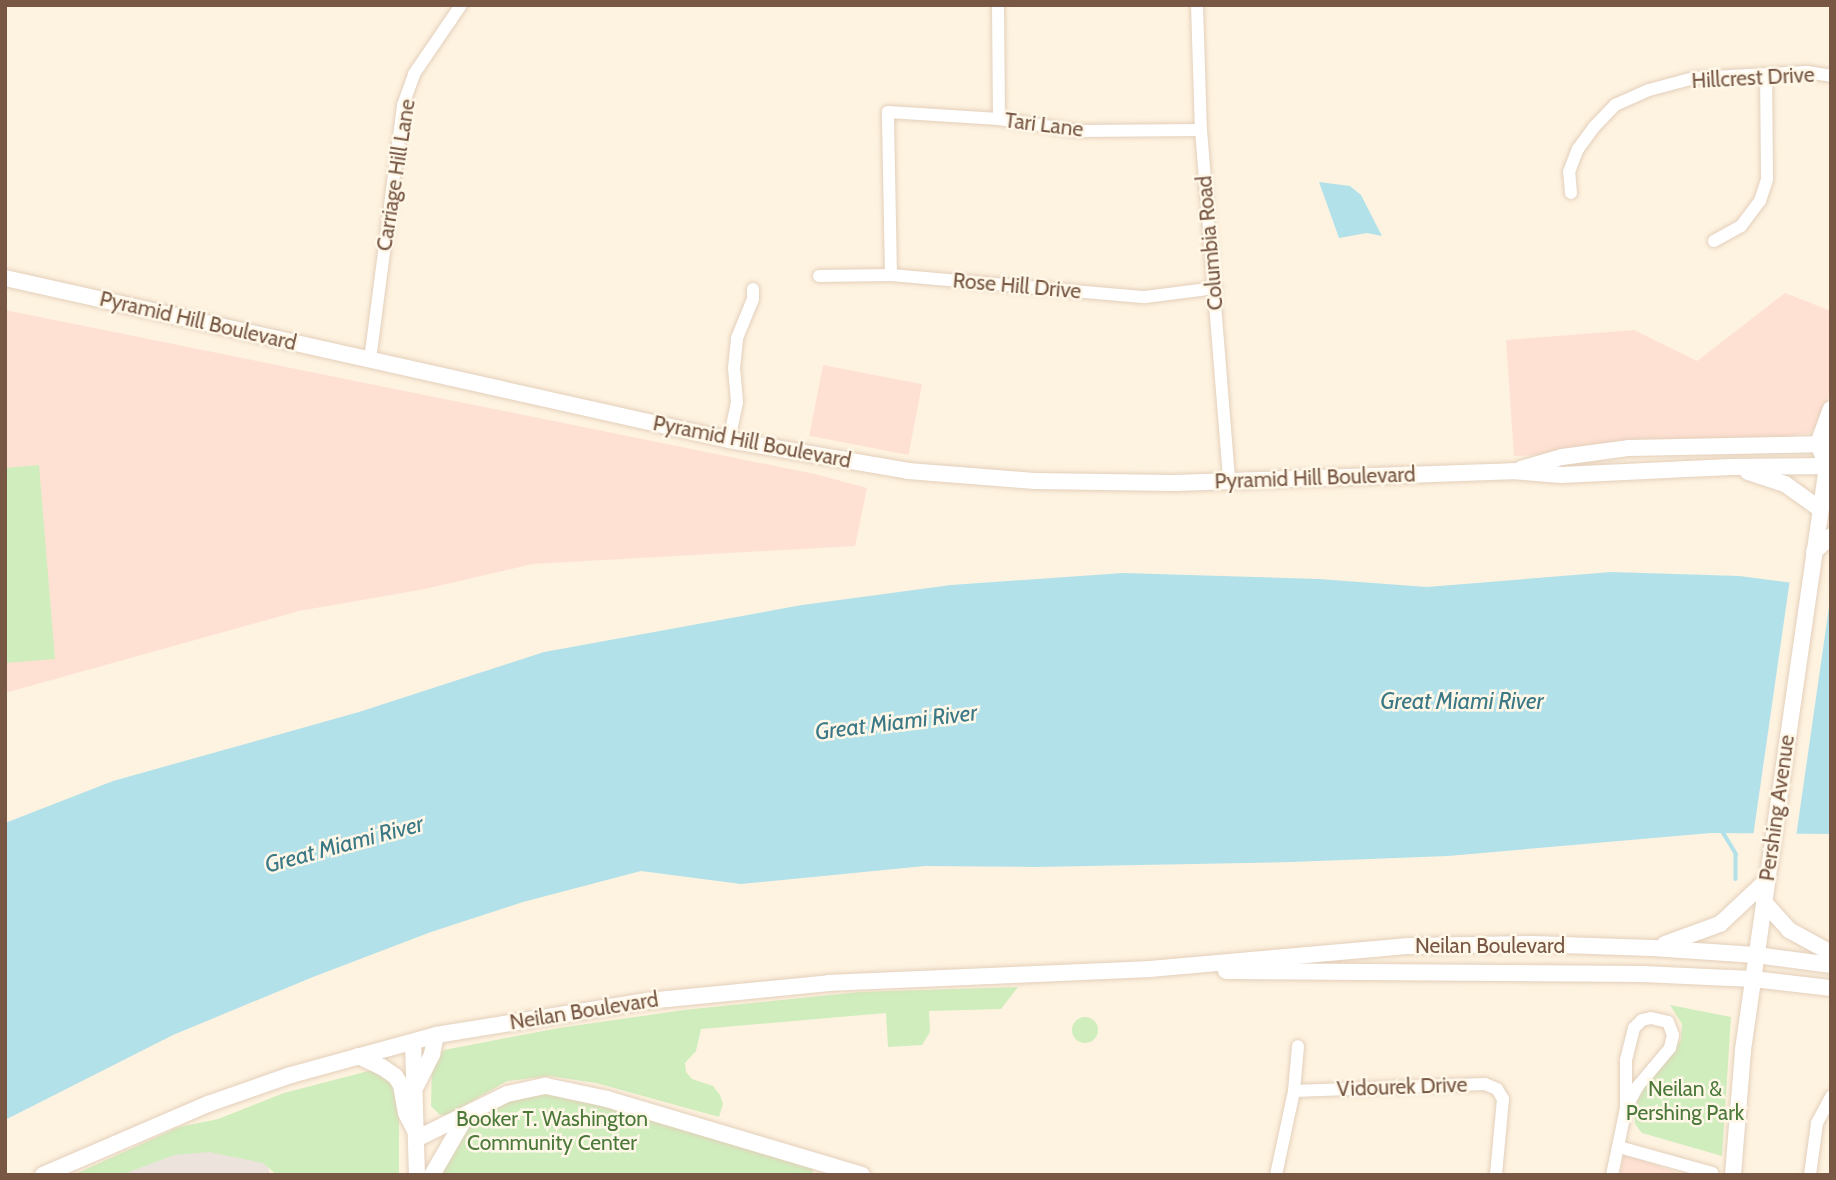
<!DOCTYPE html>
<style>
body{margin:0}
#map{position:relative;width:1836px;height:1180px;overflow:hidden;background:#fef3e0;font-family:Cabin,sans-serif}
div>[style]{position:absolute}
.commercial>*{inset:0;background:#ffe1d3;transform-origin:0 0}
.industrial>*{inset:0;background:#ece4dc}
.green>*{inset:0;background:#d0edbd}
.round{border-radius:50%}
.water>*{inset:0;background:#b3e1ea}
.pier>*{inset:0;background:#fef3e0}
.stream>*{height:3.5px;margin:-1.75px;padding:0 1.75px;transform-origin:1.75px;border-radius:1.75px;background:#b3e1ea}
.roads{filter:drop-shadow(0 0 2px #e3cfbb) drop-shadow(0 0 2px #e3cfbb)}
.street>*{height:12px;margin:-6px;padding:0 6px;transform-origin:6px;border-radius:6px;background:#fff}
.secondary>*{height:16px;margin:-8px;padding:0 8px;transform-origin:8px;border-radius:8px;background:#fff}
span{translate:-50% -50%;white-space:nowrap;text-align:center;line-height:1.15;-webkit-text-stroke:5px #fff7e8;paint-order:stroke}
.street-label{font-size:21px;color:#785845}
.park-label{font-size:21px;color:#4b7939}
.water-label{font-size:23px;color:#3a7886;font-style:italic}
.frame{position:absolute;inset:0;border:7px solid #785845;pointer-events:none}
</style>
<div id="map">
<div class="commercial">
<div style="clip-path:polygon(1785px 293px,1831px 311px,1831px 390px,1817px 427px,1809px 433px,1738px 445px,1514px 456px,1506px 340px,1634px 330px,1697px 361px)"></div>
<div style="clip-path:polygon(5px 310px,815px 474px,867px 488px,855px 546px,533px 564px,425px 589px,299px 611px,5px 693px)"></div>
<div style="left:823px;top:365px;width:101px;height:72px;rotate:11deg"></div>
<div style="clip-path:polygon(1624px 1154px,1684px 1175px,1620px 1175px)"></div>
</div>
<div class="industrial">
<div style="clip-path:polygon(259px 1123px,270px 1175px,120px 1175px,199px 1137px)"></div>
</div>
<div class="green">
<div style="clip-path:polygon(39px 465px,55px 659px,5px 663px,5px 468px)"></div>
<div style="clip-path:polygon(1018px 987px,1001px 1009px,929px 1011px,930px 1032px,922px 1045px,888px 1047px,886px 1013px,701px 1029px,696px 1051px,685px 1063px,686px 1072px,692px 1079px,713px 1086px,720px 1095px,723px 1104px,719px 1117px,596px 1083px,549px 1076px,507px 1081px,448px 1115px,440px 1115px,431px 1106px,432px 1063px,444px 1050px,559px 1028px,684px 1010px,859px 992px)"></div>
<div style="clip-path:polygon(1670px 1005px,1731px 1017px,1722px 1156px,1642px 1133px,1635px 1124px,1634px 1112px,1640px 1092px,1681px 1040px,1682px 1024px)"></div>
<div class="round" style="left:1072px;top:1017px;width:26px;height:26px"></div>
<div style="clip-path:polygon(376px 1069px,393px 1081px,399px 1094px,399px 1175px,277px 1175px,263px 1163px,209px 1152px,174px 1155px,121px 1175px,73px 1175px,179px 1127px,218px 1119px,284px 1093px)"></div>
<div style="clip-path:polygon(546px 1086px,813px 1159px,813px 1175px,432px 1175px,466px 1116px)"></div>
</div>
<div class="water">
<div style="clip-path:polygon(1319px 182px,1350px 186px,1361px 195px,1382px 236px,1367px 233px,1339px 238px)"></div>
<div style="clip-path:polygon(1611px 572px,1739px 576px,1831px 588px,1831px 834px,1711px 833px,1448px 856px,1292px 862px,1036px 867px,925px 866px,741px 884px,641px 871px,523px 902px,431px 932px,313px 977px,173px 1035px,5px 1120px,5px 823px,113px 781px,359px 712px,544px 652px,802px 605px,951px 585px,1123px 573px,1319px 579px,1427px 587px)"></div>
</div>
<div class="pier">
<div style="clip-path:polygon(1790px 579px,1831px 584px,1831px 593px,1796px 837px,1753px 837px)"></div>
</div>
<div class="stream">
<div style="left:1723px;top:832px;width:26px;rotate:59deg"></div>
<div style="left:1736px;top:854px;width:25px;rotate:90deg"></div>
</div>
<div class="roads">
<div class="street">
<div style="left:998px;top:5px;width:114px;rotate:89.5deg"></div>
<div style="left:1197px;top:5px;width:125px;rotate:88.2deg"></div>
<div style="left:1201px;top:130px;width:351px;rotate:85.4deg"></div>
<div style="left:1571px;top:193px;width:21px;rotate:-95deg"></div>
<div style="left:1569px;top:172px;width:25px;rotate:-69deg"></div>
<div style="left:1578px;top:149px;width:27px;rotate:-54deg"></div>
<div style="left:1594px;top:127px;width:30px;rotate:-46deg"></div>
<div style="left:1615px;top:105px;width:37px;rotate:-24deg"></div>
<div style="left:1649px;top:90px;width:47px;rotate:-14.9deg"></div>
<div style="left:1694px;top:78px;width:113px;rotate:-3deg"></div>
<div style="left:1807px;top:72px;width:24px;rotate:9deg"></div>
<div style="left:1714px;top:241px;width:31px;rotate:-29deg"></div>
<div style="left:1741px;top:226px;width:31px;rotate:-53deg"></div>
<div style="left:1760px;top:201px;width:23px;rotate:-72deg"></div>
<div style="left:1767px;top:179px;width:105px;rotate:-90.5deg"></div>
<div style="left:891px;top:275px;width:163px;rotate:-91.1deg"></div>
<div style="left:888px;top:112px;width:111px;rotate:3.6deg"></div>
<div style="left:999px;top:119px;width:80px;rotate:8.6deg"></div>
<div style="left:1078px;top:131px;width:123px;rotate:-0.5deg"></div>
<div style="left:819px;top:276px;width:72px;rotate:-0.8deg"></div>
<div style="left:891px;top:275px;width:255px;rotate:5deg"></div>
<div style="left:1145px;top:297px;width:71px;rotate:-7.3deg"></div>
<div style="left:370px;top:360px;width:257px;rotate:-82.6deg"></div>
<div style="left:403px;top:105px;width:33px;rotate:-70deg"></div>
<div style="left:414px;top:74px;width:83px;rotate:-55.7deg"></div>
<div style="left:729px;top:440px;width:39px;rotate:-78deg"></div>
<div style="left:737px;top:402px;width:34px;rotate:-95deg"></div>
<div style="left:734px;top:368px;width:30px;rotate:-84deg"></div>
<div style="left:737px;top:338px;width:42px;rotate:-67.7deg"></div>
<div style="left:753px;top:299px;width:10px;rotate:-90deg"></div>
<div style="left:1294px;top:1091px;width:191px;rotate:-2.1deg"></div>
<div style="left:1485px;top:1084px;width:13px;rotate:23deg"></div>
<div style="left:1497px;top:1089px;width:12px;rotate:59deg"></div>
<div style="left:1503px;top:1099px;width:76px;rotate:95.3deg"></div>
<div style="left:1619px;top:1147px;width:97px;rotate:15.6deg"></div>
<div style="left:1276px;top:1175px;width:86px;rotate:-77.9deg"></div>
<div style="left:1294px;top:1091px;width:45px;rotate:-84.9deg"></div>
<div style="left:1612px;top:1175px;width:68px;rotate:-78.2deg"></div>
<div style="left:1626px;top:1108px;width:48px;rotate:-90deg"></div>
<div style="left:1626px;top:1060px;width:33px;rotate:-76deg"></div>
<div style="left:1634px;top:1028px;width:11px;rotate:-45deg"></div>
<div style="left:1642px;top:1020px;width:9px;rotate:-13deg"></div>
<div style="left:1651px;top:1018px;width:17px;rotate:13deg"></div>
<div style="left:1668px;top:1022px;width:14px;rotate:69deg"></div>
<div style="left:1673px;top:1035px;width:13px;rotate:103deg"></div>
<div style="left:1670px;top:1048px;width:50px;rotate:130.1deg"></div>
<div style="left:1638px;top:1086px;width:25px;rotate:119deg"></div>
<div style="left:1810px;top:1175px;width:52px;rotate:-82.3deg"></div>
<div style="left:1817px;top:1123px;width:30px;rotate:-62deg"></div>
</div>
<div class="secondary">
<div style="left:5px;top:278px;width:742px;rotate:12.61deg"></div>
<div style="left:729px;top:440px;width:182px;rotate:9.8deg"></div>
<div style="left:908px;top:471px;width:127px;rotate:4.5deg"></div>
<div style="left:1035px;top:481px;width:140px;rotate:0.8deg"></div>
<div style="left:1175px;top:483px;width:337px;rotate:-2deg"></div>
<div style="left:1512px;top:471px;width:49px;rotate:4.7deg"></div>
<div style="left:1561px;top:475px;width:171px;rotate:-2.7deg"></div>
<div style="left:1732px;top:467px;width:99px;rotate:-0.6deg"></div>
<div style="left:1818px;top:444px;width:37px;rotate:-70deg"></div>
<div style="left:1521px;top:469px;width:43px;rotate:-16.3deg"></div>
<div style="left:1562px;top:457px;width:68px;rotate:-7.7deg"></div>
<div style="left:1629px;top:448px;width:202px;rotate:-1.1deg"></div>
<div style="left:1748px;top:472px;width:39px;rotate:18deg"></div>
<div style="left:1785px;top:484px;width:43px;rotate:35.5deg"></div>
<div style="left:1814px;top:552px;width:23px;rotate:-43deg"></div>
<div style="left:1764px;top:902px;width:38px;rotate:48deg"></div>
<div style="left:1789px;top:930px;width:48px;rotate:28.7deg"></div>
<div style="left:1665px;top:944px;width:59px;rotate:-20deg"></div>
<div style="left:1720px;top:924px;width:64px;rotate:-43.1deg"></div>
<div style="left:1226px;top:971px;width:417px;rotate:0.4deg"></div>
<div style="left:1643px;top:974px;width:110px;rotate:2.6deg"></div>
<div style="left:1753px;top:979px;width:79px;rotate:6.6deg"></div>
<div style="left:413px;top:1042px;width:133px;rotate:88.3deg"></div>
<div style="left:358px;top:1056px;width:26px;rotate:25deg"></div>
<div style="left:382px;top:1067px;width:16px;rotate:35deg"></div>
<div style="left:395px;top:1076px;width:11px;rotate:56deg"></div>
<div style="left:401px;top:1085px;width:28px;rotate:80deg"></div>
<div style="left:406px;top:1113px;width:18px;rotate:63deg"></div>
<div style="left:416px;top:1086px;width:36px;rotate:-63deg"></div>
<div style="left:432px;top:1054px;width:19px;rotate:-78deg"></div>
<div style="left:418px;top:1138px;width:99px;rotate:-26.3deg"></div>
<div style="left:507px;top:1094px;width:40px;rotate:-12deg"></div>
<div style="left:546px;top:1086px;width:62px;rotate:12deg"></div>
<div style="left:607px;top:1099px;width:266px;rotate:16.6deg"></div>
<div style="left:43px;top:1175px;width:180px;rotate:-23.3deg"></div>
<div style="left:208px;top:1104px;width:88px;rotate:-19.3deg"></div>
<div style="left:291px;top:1075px;width:150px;rotate:-15.4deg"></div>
<div style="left:436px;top:1035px;width:214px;rotate:-9.2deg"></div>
<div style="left:647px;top:1001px;width:183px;rotate:-5.6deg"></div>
<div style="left:829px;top:983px;width:321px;rotate:-2.5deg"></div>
<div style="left:1150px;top:969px;width:260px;rotate:-5.1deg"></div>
<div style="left:1409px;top:946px;width:123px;rotate:-0.9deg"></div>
<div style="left:1532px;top:944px;width:120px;rotate:1.9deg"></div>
<div style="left:1652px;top:948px;width:104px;rotate:3.9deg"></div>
<div style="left:1756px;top:955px;width:76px;rotate:7.6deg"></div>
<div style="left:432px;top:1175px;width:68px;rotate:-60deg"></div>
<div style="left:1733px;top:1175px;width:125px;rotate:-85.4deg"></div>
<div style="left:1743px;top:1050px;width:590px;rotate:-81.81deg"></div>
<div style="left:1827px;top:466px;width:24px;rotate:-112deg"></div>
</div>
</div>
<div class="street-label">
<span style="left:1753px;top:78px;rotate:-3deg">Hillcrest Drive</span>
<span style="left:1044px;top:125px;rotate:7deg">Tari Lane</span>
<span style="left:396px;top:175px;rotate:-81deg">Carriage Hill Lane</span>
<span style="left:1210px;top:243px;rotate:-95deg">Columbia Road</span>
<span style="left:1017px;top:286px;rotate:5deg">Rose Hill Drive</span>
<span style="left:198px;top:321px;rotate:13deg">Pyramid Hill Boulevard</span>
<span style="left:752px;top:442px;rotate:11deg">Pyramid Hill Boulevard</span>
<span style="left:1315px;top:478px;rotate:-2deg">Pyramid Hill Boulevard</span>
<span style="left:1777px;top:808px;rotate:-82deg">Pershing Avenue</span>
<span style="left:1490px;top:946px">Neilan Boulevard</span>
<span style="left:584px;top:1011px;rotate:-9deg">Neilan Boulevard</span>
<span style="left:1402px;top:1087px;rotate:-2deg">Vidourek Drive</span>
</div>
<div class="park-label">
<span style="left:1685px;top:1101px">Neilan &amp;<br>Pershing Park</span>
<span style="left:552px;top:1131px">Booker T. Washington<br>Community Center</span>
</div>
<div class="water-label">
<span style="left:1462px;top:701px">Great Miami River</span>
<span style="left:896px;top:722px;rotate:-7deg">Great Miami River</span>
<span style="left:344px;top:844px;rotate:-15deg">Great Miami River</span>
</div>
<div class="frame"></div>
</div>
